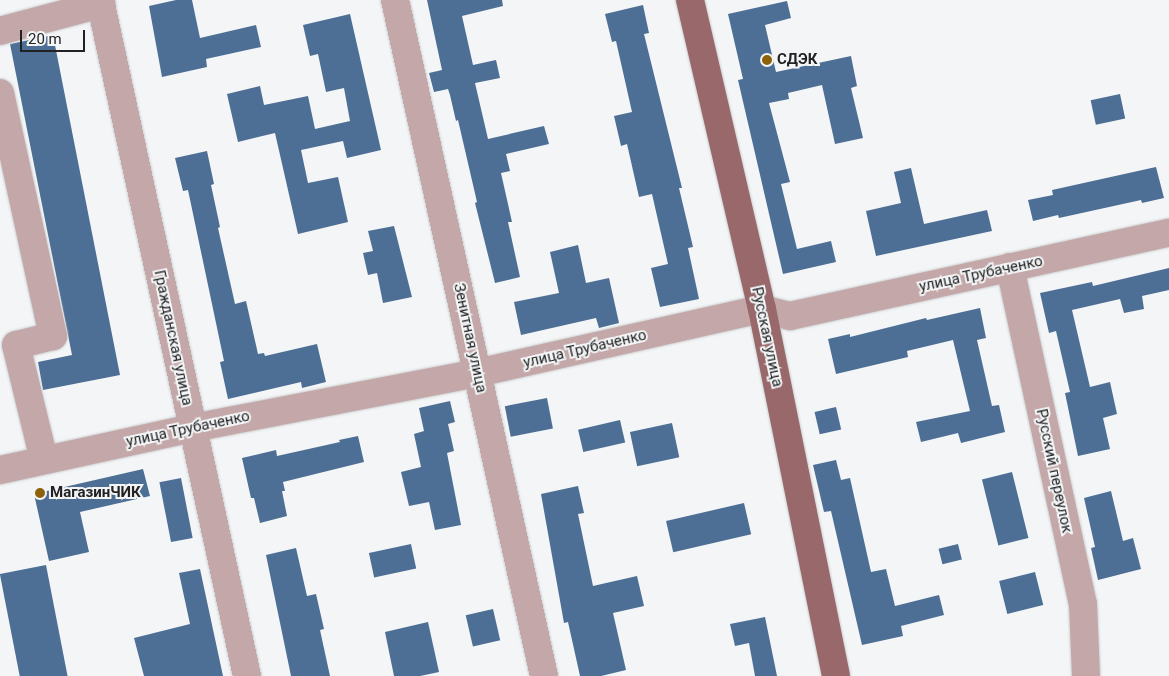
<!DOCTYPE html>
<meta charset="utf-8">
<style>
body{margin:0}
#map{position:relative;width:1169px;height:676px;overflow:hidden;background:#f3f5f6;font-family:Roboto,sans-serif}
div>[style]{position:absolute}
.building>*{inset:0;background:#4d6f95;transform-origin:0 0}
.roads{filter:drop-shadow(0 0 1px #cdcfd0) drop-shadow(0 0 1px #cdcfd0)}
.minor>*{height:28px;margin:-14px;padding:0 14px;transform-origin:14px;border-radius:14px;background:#c4a8a9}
.major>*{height:28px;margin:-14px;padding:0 14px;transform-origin:14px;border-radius:14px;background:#98686b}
.dots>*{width:14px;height:14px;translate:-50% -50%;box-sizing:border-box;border:2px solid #f3f5f6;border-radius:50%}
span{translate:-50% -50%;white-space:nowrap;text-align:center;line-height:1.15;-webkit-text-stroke:4px #f3f5f6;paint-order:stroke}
.poi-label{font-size:15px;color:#222223;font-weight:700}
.left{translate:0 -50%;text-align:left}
.street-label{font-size:15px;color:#222223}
.scale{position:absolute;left:20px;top:30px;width:65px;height:22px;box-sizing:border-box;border:2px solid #222223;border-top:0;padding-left:6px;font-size:15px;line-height:18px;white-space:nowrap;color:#222223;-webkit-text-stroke:4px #f3f5f6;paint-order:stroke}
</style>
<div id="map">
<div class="building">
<div style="clip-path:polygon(176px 0,192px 0,200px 38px,256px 25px,261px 47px,206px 59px,207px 67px,162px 77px,149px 6px)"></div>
<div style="clip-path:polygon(427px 0,502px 0,503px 6px,462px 16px,473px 65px,496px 60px,500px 78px,475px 83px,488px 139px,544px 126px,549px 144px,506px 154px,510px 171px,501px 173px,512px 222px,508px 222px,520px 277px,495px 283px,475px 203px,477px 202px,458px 120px,456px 121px,450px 95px,448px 89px,434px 92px,429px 73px,442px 70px)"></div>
<div style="clip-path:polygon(787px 1px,791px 18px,765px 25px,776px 72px,851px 56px,857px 86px,851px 88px,863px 138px,835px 144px,822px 85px,788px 93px,789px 99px,769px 103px,790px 182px,781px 184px,797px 249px,831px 241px,836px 262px,783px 274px,738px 80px,743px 79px,728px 14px)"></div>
<div style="clip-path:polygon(643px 5px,649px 33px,644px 34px,682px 188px,679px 188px,693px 247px,688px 248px,699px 299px,660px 307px,651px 268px,668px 264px,652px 194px,639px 197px,627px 144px,621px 146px,614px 116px,632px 112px,616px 41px,612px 42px,605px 14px)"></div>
<div style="clip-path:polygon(350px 14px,381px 150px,347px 158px,343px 141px,301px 150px,308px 183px,338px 177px,348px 222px,298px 234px,275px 133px,238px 142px,227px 94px,260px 86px,264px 105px,308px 96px,315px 129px,350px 121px,344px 88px,326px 92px,318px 54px,310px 56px,303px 25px)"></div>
<div style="clip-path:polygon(53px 35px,120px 375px,43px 390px,38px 362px,72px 355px,10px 44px)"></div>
<div style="left:1120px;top:94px;width:25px;height:30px;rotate:78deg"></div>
<div style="clip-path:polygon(207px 151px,214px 184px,211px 185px,220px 227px,218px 228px,235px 304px,246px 301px,258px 354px,264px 353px,265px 356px,317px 344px,326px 382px,302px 388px,301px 382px,228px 399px,220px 362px,224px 361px,188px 190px,183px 191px,175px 158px)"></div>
<div style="clip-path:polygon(1156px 167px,1164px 198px,1142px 203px,1141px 200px,1059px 218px,1058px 215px,1033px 221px,1028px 200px,1053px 195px,1052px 190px)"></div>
<div style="clip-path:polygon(911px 168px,924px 224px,987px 210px,992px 231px,876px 256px,866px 211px,901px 203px,894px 172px)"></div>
<div style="clip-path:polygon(394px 226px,412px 297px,383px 303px,377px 273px,368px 275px,363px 253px,373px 251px,368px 231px)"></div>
<div style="clip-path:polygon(578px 245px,586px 283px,609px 278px,619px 323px,599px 328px,596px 318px,521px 335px,514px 302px,559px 293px,550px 252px)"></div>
<div style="clip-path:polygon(1169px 268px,1169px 290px,1142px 296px,1144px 309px,1124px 313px,1120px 299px,1072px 310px,1090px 387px,1110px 382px,1117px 414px,1103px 418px,1110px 449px,1078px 456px,1065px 393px,1070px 392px,1056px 331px,1049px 333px,1040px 293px,1092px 282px,1093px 286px)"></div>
<div style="clip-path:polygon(980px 308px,986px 338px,977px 340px,992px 406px,999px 405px,1005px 432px,961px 443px,958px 433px,921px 442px,916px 422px,970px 411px,953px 340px,907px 351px,908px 357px,836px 374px,828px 339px,850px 334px,850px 337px,926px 318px,927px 320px)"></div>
<div style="left:547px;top:398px;width:31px;height:43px;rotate:79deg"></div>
<div style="clip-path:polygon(450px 401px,455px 422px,448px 424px,454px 451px,447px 453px,461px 525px,435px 530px,429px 502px,409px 506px,401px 472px,421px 467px,414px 434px,424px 431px,419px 408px)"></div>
<div style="left:836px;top:407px;width:23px;height:22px;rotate:77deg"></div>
<div style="left:620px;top:420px;width:23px;height:43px;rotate:77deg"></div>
<div style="left:672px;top:423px;width:35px;height:43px;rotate:78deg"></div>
<div style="clip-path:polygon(358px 436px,364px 462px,283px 482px,285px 491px,282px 491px,287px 516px,260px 523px,254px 498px,251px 498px,242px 458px,276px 450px,277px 456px,340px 442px,339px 440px)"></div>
<div style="clip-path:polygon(836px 460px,841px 480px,850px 478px,871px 572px,886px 569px,895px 606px,939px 595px,944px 615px,901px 626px,903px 636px,862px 645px,831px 511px,824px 512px,813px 465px)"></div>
<div style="clip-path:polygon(143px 469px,150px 496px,80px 512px,89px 552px,49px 561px,34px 494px)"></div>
<div style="left:1012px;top:472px;width:68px;height:31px;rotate:76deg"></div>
<div style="left:181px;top:478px;width:61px;height:22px;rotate:79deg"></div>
<div style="clip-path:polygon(578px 486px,584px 513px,578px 514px,593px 586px,637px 576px,644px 606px,613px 613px,626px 670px,601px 676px,580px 676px,568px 622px,564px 623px,541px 494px)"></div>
<div style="clip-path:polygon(1111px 491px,1123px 541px,1133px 538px,1141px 569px,1098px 580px,1091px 548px,1095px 547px,1084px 498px)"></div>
<div style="left:744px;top:503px;width:32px;height:80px;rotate:77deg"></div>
<div style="left:411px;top:544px;width:25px;height:43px;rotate:78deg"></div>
<div style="left:958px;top:544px;width:16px;height:20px;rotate:76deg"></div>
<div style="clip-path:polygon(296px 548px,307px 596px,316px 594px,324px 629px,320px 630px,330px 676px,291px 676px,266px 555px)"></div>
<div style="left:46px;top:565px;width:113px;height:47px;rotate:79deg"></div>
<div style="clip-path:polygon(200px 569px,223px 676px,144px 676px,134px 638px,190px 624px,179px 573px)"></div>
<div style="left:1035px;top:572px;width:34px;height:37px;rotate:76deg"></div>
<div style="left:493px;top:609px;width:32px;height:28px;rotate:77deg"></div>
<div style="clip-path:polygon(765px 617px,777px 676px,755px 676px,749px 643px,735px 646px,730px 624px)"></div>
<div style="clip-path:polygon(428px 622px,439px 672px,420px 676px,394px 676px,385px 632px)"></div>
</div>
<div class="roads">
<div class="minor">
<div style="left:100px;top:0;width:692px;rotate:77.73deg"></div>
<div style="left:395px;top:0;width:692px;rotate:77.57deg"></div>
<div style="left:0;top:31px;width:105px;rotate:-15deg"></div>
<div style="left:0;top:93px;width:249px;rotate:77.7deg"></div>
<div style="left:53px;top:336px;width:38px;rotate:166deg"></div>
<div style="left:16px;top:345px;width:118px;rotate:76.3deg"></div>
<div style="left:1010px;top:267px;width:345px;rotate:77.8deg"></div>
<div style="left:1083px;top:604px;width:72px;rotate:87.6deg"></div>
<div style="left:0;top:470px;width:197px;rotate:-12.3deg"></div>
<div style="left:192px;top:428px;width:290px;rotate:-10.9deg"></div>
<div style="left:477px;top:373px;width:292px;rotate:-12.7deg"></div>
<div style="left:762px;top:309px;width:29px;rotate:14deg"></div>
<div style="left:790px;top:316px;width:388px;rotate:-12.4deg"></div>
</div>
<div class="major">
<div style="left:690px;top:0;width:317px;rotate:76.9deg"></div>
<div style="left:762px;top:309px;width:374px;rotate:78.6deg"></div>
</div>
</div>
<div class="dots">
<div style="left:767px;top:60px;background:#8e6208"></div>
<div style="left:40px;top:493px;background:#8e6208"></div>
</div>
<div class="poi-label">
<span class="left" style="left:777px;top:60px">СДЭК</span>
<span class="left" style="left:50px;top:493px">МагазинЧИК</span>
</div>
<div class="street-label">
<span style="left:981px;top:274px;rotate:-12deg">улица Трубаченко</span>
<span style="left:767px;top:337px;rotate:78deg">Русская улица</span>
<span style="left:173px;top:338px;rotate:78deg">Гражданская улица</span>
<span style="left:470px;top:338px;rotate:78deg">Зенитная улица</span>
<span style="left:585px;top:349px;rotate:-13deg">улица Трубаченко</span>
<span style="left:188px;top:429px;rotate:-12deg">улица Трубаченко</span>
<span style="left:1054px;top:471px;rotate:78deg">Русский переулок</span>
</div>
<div class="scale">20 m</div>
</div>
